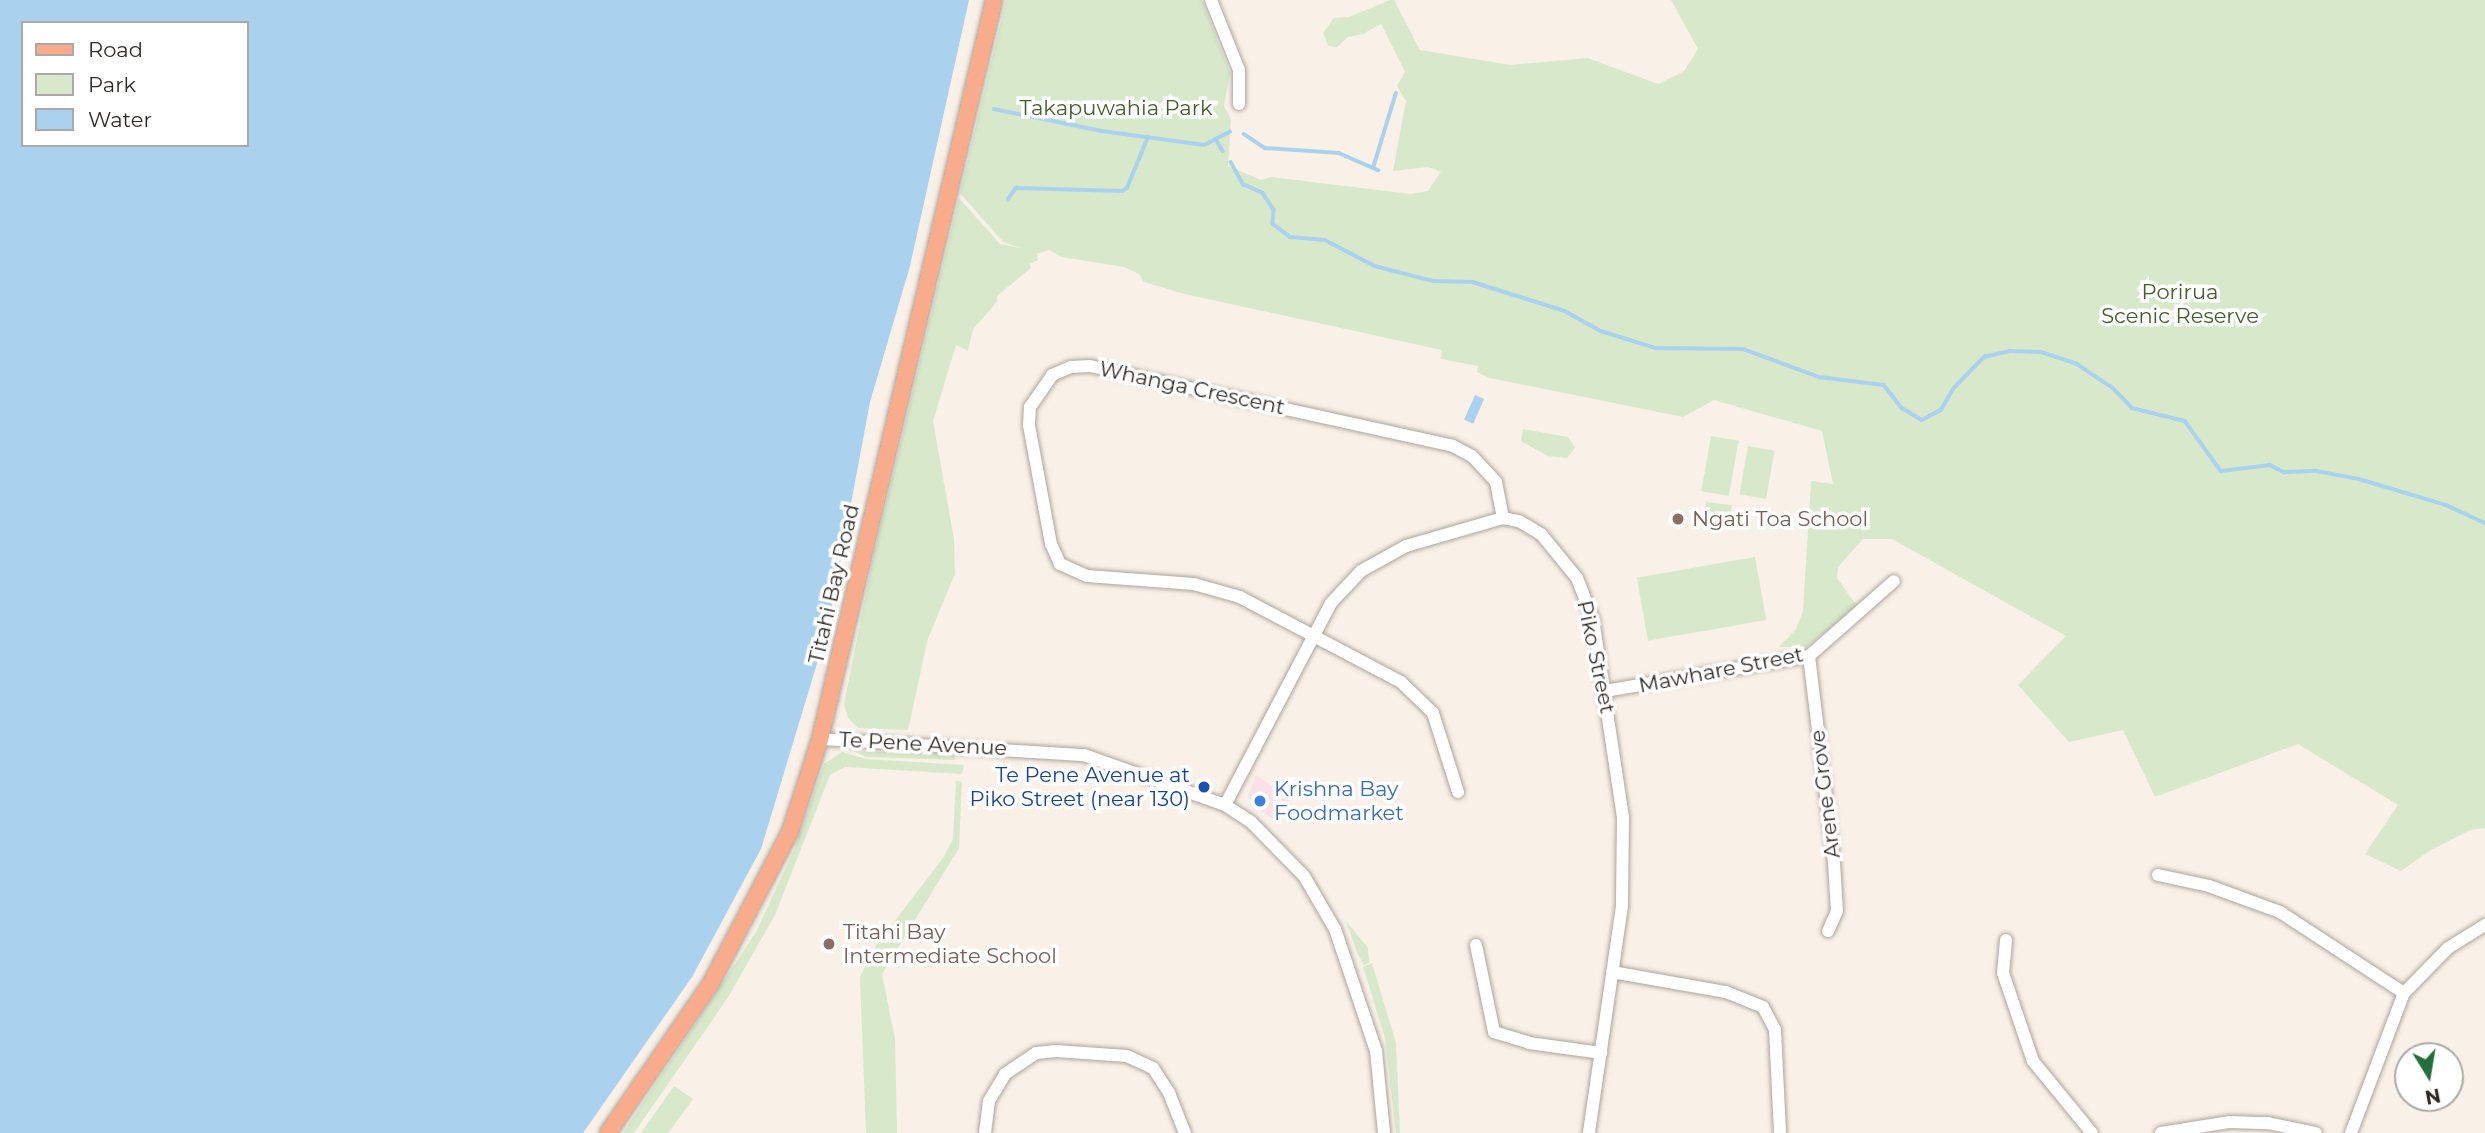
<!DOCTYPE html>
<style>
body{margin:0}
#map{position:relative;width:2485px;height:1133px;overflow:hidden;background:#f9f1e7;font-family:Montserrat,sans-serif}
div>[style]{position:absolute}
.commercial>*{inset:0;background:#fbe1e7}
.green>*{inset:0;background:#d7e8cb;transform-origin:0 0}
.water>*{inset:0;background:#aad2ee;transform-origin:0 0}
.stream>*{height:3.5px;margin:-1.75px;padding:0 1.75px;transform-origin:1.75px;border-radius:1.75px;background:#aad2ee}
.roads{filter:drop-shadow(0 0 2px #aca49b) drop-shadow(0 0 2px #aca49b)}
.minor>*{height:12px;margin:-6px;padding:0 6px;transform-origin:6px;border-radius:6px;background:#fff}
.major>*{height:16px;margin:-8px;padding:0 8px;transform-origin:8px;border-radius:8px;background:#f8ac8b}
.dots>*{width:19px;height:19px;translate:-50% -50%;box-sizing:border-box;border:4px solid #fff;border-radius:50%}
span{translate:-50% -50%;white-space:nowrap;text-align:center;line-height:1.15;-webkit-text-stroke:7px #fff;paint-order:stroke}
.park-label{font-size:21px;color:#425f28}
.street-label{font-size:21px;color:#2e2b27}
.education-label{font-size:21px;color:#785e54}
.left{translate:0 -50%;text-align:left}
.transit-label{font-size:21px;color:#164399}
.right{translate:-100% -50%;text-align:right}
.shop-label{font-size:21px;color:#366cbe}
.legend{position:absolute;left:21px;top:21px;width:228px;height:126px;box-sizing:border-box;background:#fff;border:2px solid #abaaa9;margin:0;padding:9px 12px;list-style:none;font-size:21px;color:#2e2b27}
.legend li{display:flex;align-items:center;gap:14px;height:35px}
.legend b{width:35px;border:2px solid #abaaa9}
.north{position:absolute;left:2394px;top:1042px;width:70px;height:70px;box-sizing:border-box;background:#fff;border:2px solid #abaaa9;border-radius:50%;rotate:169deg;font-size:19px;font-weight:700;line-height:28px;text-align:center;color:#2e2b27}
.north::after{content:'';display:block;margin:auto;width:24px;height:32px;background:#236f3d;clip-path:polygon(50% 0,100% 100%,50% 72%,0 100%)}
</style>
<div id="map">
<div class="commercial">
<div style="clip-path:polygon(1256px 775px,1292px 799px,1274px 820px,1252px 805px,1248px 796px)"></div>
</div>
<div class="green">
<div style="clip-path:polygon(1006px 0,1202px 0,1230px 73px,1224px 106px,1231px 119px,1228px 166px,1261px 180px,1271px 177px,1411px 194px,1428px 191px,1441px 172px,1428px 167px,1393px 171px,1406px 101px,1397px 86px,1405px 72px,1381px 24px,1363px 34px,1348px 37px,1337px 47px,1328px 46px,1323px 33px,1334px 18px,1349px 17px,1390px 0,1394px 0,1420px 50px,1510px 65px,1588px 58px,1658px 84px,1684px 71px,1698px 49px,1671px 0,2485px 0,2485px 828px,2470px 830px,2431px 850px,2401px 871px,2365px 854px,2398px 805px,2298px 744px,2155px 797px,2123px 730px,2069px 742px,2018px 685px,2066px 636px,1892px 539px,1863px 539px,1838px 567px,1837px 578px,1857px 606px,1806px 647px,1779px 647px,1796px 629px,1803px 611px,1811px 481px,1833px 484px,1822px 431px,1714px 400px,1683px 417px,1490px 378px,1477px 372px,1478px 366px,1441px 359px,1442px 350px,1185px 294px,1144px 282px,1139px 274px,1124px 267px,1062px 257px,1049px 250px,1037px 254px,1038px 260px,1029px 264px,1031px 268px,997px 296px,997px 302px,973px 329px,968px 351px,956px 345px,933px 421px,954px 539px,955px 574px,928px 638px,908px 730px,858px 728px,848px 718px,844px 705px,872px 562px,959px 198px,1000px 244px,1021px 248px,1003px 242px,960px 193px)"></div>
<div style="clip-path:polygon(1523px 429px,1568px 437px,1575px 448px,1567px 458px,1548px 456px,1521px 441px)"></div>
<div style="left:1711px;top:436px;width:28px;height:56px;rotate:10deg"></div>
<div style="left:1748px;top:446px;width:27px;height:49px;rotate:10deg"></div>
<div style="left:1706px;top:502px;width:26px;height:15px;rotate:7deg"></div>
<div style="left:1755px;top:557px;width:64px;height:120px;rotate:80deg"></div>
<div style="clip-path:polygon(854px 751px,954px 755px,955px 760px,866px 757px)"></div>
<div style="clip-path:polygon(842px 752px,866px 759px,964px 765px,962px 774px,845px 767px,830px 775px,775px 915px,727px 999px,634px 1133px,623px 1133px,756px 932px,794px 850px,824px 764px)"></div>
<div style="clip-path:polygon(956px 781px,962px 782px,959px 848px,882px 974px,895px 1039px,897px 1133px,866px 1133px,860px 977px,877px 944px,943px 858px,953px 839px)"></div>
<div style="clip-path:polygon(1346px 921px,1368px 948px,1369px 963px,1364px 965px,1358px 955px)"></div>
<div style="clip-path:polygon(1372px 963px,1396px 1043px,1400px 1133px,1396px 1133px,1385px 1038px,1363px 967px)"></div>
<div style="clip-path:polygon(674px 1086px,693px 1099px,668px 1133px,641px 1133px)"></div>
</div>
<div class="water">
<div style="clip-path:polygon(evenodd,0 0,969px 0,910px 266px,870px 402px,828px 627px,761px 849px,692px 977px,583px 1133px,0 1133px,0 0,23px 23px,247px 23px,247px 145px,23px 145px,23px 23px)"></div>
<div style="left:1475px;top:395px;width:10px;height:27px;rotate:24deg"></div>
</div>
<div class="stream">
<div style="left:994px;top:109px;width:110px;rotate:11.5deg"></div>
<div style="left:1102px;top:131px;width:103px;rotate:7.8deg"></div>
<div style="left:1204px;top:145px;width:29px;rotate:-27deg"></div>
<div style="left:1244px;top:134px;width:25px;rotate:34deg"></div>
<div style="left:1265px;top:148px;width:74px;rotate:3.9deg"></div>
<div style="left:1339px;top:153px;width:43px;rotate:23.6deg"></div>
<div style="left:1216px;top:139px;width:14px;rotate:60deg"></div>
<div style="left:1231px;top:162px;width:25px;rotate:61deg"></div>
<div style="left:1243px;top:184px;width:22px;rotate:24deg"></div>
<div style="left:1263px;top:193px;width:20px;rotate:57deg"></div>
<div style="left:1274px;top:210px;width:14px;rotate:94deg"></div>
<div style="left:1273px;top:224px;width:21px;rotate:37deg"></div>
<div style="left:1290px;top:237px;width:35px;rotate:5deg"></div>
<div style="left:1325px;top:240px;width:56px;rotate:27.5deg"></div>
<div style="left:1375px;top:266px;width:60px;rotate:14.5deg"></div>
<div style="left:1433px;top:281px;width:40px;rotate:1.4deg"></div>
<div style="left:1473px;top:282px;width:96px;rotate:17.5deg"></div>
<div style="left:1565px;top:311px;width:41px;rotate:29.1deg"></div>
<div style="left:1601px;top:331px;width:58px;rotate:17.2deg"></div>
<div style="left:1656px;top:348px;width:87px;rotate:0.7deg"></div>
<div style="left:1743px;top:349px;width:81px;rotate:20.2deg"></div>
<div style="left:1819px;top:377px;width:65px;rotate:7deg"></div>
<div style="left:1884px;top:385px;width:29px;rotate:52deg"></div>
<div style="left:1902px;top:408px;width:23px;rotate:31deg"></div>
<div style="left:1922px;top:420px;width:21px;rotate:-28deg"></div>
<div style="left:1941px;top:410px;width:24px;rotate:-60deg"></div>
<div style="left:1953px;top:389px;width:45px;rotate:-45.9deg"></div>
<div style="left:1984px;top:357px;width:27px;rotate:-13deg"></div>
<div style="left:2010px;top:351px;width:31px;rotate:2deg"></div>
<div style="left:2041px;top:352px;width:38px;rotate:18deg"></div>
<div style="left:2077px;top:364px;width:43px;rotate:33.7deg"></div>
<div style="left:2113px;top:388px;width:28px;rotate:46deg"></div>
<div style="left:2132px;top:408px;width:55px;rotate:13.8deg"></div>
<div style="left:2185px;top:421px;width:62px;rotate:54.2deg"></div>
<div style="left:2221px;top:471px;width:49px;rotate:-7deg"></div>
<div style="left:2270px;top:465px;width:16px;rotate:27deg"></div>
<div style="left:2284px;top:472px;width:33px;rotate:-2deg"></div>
<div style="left:2317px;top:471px;width:43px;rotate:10.8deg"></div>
<div style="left:2359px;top:479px;width:91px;rotate:16.6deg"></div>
<div style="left:2446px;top:505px;width:43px;rotate:24.8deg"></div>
<div style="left:1373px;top:168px;width:78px;rotate:-73deg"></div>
<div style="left:1008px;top:199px;width:14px;rotate:-54deg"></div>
<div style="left:1016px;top:188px;width:106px;rotate:1.6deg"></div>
<div style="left:1122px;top:191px;width:6px;rotate:-31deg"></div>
<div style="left:1127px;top:188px;width:55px;rotate:-67.6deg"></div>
</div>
<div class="roads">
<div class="minor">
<div style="left:1211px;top:0;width:75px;rotate:68.2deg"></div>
<div style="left:1239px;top:70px;width:34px;rotate:90deg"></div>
<div style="left:1809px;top:656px;width:209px;rotate:83.1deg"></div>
<div style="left:1834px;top:863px;width:48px;rotate:86.4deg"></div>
<div style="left:1837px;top:911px;width:22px;rotate:114deg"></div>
<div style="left:1605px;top:691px;width:207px;rotate:-9.7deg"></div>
<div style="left:1809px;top:656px;width:113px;rotate:-41.4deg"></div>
<div style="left:820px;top:739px;width:264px;rotate:3.5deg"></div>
<div style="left:1084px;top:755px;width:150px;rotate:19.5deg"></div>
<div style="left:1225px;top:805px;width:31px;rotate:33deg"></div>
<div style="left:1251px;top:822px;width:76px;rotate:45.5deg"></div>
<div style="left:1304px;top:876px;width:61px;rotate:59.7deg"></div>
<div style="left:1335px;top:929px;width:129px;rotate:71.4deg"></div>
<div style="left:1376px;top:1051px;width:82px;rotate:84.4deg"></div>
<div style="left:1458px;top:792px;width:83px;rotate:-107.6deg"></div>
<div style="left:1433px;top:713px;width:45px;rotate:-135.9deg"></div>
<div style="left:1401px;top:682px;width:182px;rotate:-152.2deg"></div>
<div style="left:1240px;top:597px;width:48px;rotate:-164.2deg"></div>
<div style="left:1194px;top:584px;width:107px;rotate:-175.7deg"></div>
<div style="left:1087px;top:576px;width:30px;rotate:-156deg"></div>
<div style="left:1060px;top:564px;width:22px;rotate:-114deg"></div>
<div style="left:1051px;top:544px;width:121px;rotate:-100.5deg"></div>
<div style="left:1029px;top:425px;width:18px;rotate:-87deg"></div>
<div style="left:1030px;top:407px;width:39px;rotate:-55deg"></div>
<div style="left:1052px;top:375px;width:21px;rotate:-23deg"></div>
<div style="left:1071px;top:367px;width:19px;rotate:-3deg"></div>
<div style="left:1090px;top:366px;width:372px;rotate:12.4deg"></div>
<div style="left:1453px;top:446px;width:21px;rotate:28deg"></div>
<div style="left:1472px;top:456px;width:35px;rotate:47deg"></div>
<div style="left:1496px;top:482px;width:37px;rotate:79deg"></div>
<div style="left:1225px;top:805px;width:228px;rotate:-62.3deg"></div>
<div style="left:1331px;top:603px;width:44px;rotate:-46.8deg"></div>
<div style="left:1361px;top:571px;width:51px;rotate:-29.1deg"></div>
<div style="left:1406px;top:546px;width:101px;rotate:-16.1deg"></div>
<div style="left:1503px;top:518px;width:16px;rotate:11deg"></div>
<div style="left:1519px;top:521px;width:26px;rotate:31deg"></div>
<div style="left:1541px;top:534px;width:57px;rotate:50.7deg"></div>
<div style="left:1577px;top:578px;width:44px;rotate:68.7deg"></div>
<div style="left:1593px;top:619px;width:201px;rotate:81.4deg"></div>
<div style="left:1623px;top:818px;width:88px;rotate:90.7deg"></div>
<div style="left:1622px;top:906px;width:229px;rotate:98.3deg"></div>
<div style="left:2158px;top:875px;width:52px;rotate:12.2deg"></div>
<div style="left:2209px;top:886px;width:76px;rotate:20.1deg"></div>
<div style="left:2280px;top:912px;width:148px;rotate:33.2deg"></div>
<div style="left:2006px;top:940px;width:33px;rotate:95deg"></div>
<div style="left:2003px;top:973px;width:93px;rotate:71.2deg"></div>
<div style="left:2033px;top:1061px;width:93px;rotate:50.7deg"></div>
<div style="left:1476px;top:945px;width:89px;rotate:78.3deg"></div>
<div style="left:1494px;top:1032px;width:37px;rotate:17deg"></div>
<div style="left:1529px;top:1043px;width:73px;rotate:7.9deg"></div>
<div style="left:1612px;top:972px;width:116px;rotate:10deg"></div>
<div style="left:1726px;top:992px;width:40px;rotate:22deg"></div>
<div style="left:1763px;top:1007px;width:26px;rotate:62deg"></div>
<div style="left:1775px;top:1030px;width:103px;rotate:87.2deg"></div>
<div style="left:985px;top:1133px;width:32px;rotate:-83deg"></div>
<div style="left:989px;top:1101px;width:31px;rotate:-59deg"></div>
<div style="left:1005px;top:1074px;width:37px;rotate:-34deg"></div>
<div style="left:1036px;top:1053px;width:20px;rotate:-6deg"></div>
<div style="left:1056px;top:1051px;width:71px;rotate:4deg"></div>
<div style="left:1127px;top:1056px;width:29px;rotate:25deg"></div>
<div style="left:1153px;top:1068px;width:30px;rotate:57deg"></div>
<div style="left:1169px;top:1093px;width:43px;rotate:68.2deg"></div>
<div style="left:2161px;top:1133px;width:70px;rotate:-9.1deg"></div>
<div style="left:2230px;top:1122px;width:38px;rotate:2deg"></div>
<div style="left:2268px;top:1123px;width:49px;rotate:11.8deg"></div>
<div style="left:2351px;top:1133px;width:150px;rotate:-69.3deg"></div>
<div style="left:2404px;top:993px;width:63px;rotate:-45.6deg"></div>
<div style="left:2448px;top:948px;width:44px;rotate:-31.9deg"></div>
</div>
<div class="major">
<div style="left:608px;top:1133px;width:182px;rotate:-55.5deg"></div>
<div style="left:711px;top:983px;width:170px;rotate:-62.4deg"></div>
<div style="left:790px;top:832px;width:98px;rotate:-72.1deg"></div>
<div style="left:820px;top:739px;width:759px;rotate:-76.75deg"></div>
</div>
</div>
<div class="dots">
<div style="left:1678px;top:519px;background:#8d6e63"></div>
<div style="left:1204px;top:787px;background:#1a4fb4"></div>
<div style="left:1260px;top:801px;background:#3f7fe0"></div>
<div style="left:829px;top:944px;background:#8d6e63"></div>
</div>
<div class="park-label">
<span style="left:1116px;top:108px">Takapuwahia Park</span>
<span style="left:2180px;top:304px">Porirua<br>Scenic Reserve</span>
</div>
<div class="street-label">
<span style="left:1192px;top:388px;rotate:12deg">Whanga Crescent</span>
<span style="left:834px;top:584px;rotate:-77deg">Titahi Bay Road</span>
<span style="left:1596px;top:657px;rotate:78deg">Piko Street</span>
<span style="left:1721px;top:670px;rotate:-11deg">Mawhare Street</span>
<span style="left:923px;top:744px;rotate:3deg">Te Pene Avenue</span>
<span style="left:1825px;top:794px;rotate:-97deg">Arene Grove</span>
</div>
<div class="education-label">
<span class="left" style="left:1692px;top:519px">Ngati Toa School</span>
<span class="left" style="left:843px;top:944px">Titahi Bay<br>Intermediate School</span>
</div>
<div class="transit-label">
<span class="right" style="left:1190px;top:787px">Te Pene Avenue at<br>Piko Street (near 130)</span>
</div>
<div class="shop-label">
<span class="left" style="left:1274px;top:801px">Krishna Bay<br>Foodmarket</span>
</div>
<ul class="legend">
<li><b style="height:9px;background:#f8ac8b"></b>Road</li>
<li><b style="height:19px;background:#d7e8cb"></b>Park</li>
<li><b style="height:19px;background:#aad2ee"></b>Water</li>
</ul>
<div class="north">N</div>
</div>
